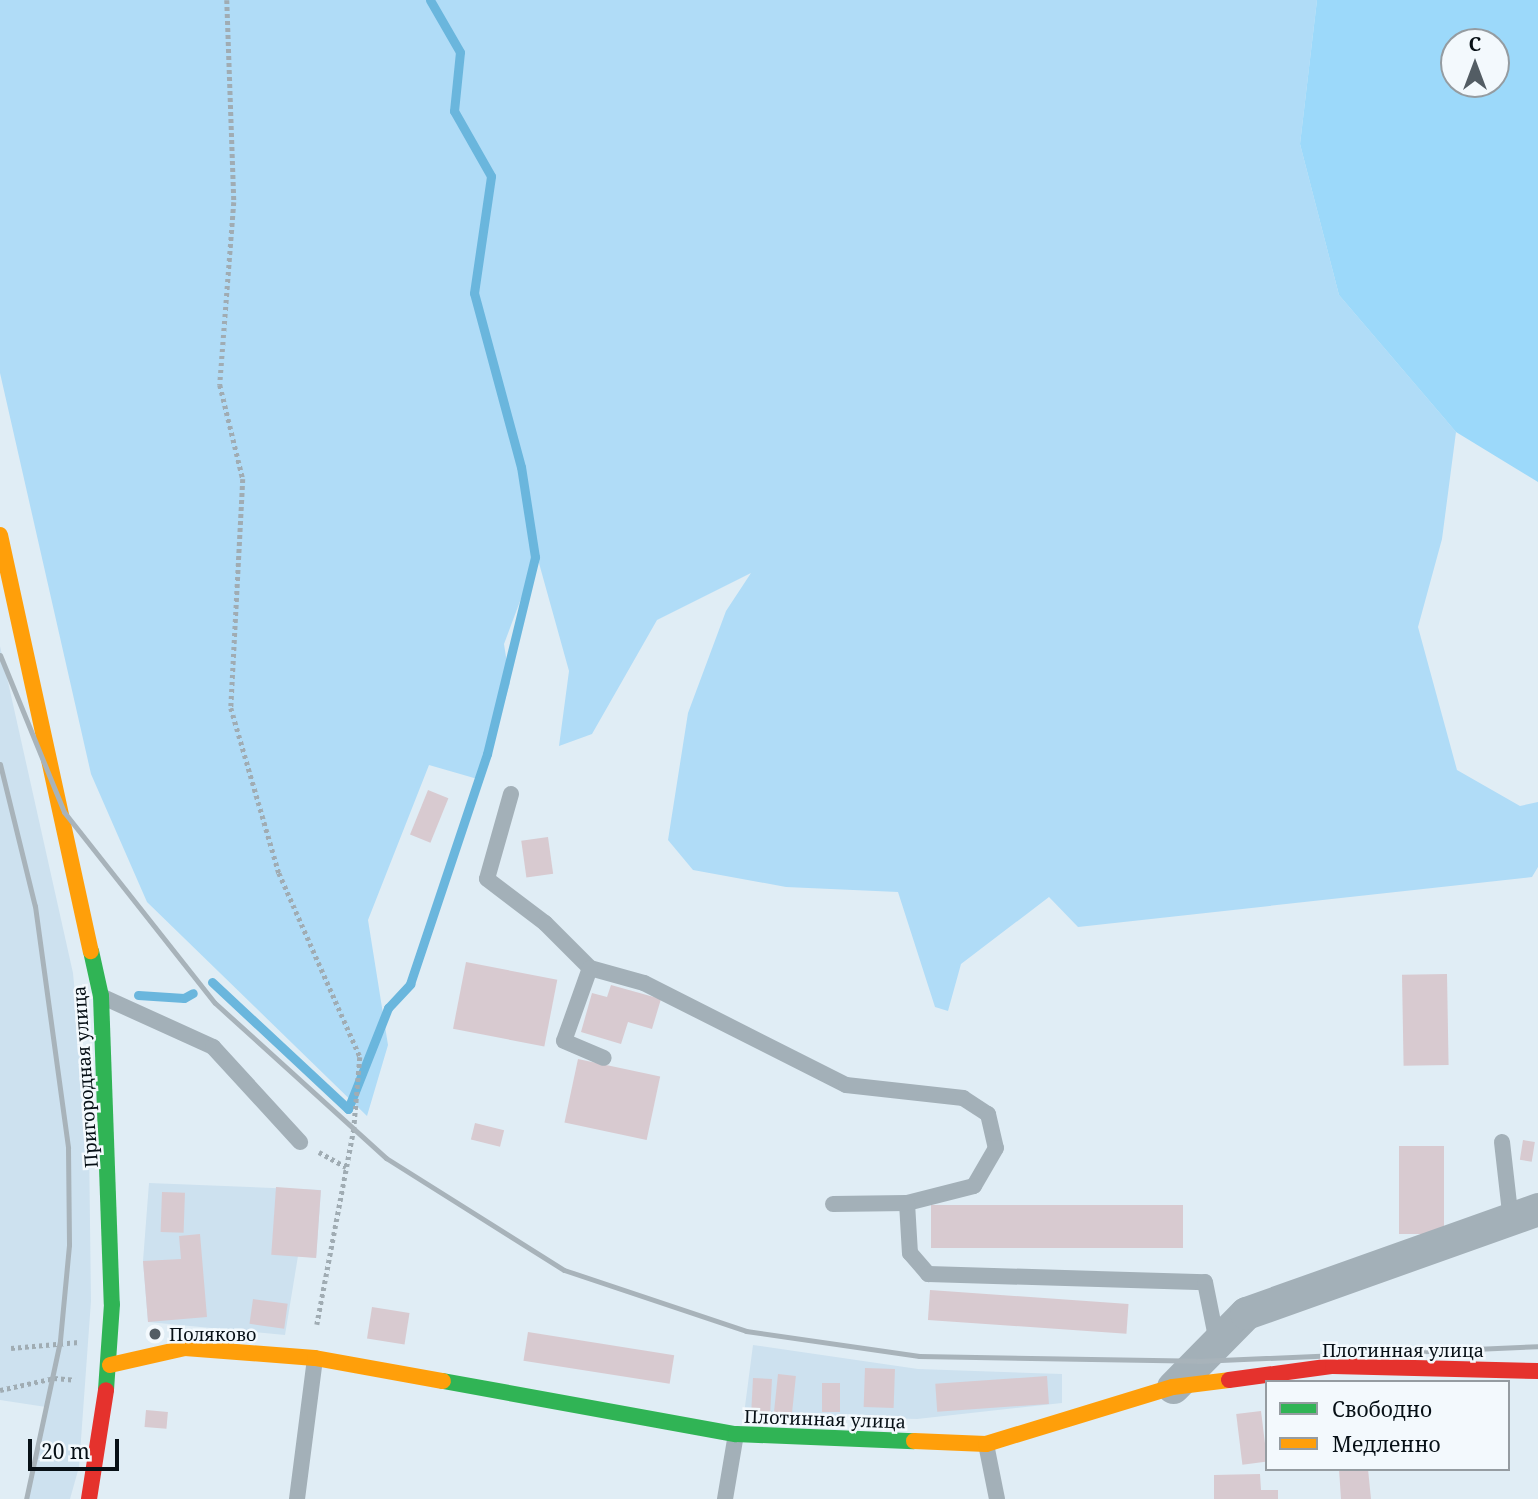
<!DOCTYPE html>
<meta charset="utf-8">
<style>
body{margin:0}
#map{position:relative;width:1538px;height:1499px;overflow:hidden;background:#e0edf5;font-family:"Noto Serif",serif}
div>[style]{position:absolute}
.built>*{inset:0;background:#cde1ef}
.green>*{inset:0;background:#b0dcf7}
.forest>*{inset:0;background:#9cd9fa}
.stream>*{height:9px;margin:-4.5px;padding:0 4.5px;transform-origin:4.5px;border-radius:4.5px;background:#6ab6dd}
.building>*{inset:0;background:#d8cad0;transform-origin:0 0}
.path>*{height:4.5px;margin-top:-2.25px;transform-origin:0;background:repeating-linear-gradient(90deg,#a0acb3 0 3.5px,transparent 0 7px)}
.lane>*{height:16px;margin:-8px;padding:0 8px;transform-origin:8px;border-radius:8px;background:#a3b0b8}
.street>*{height:33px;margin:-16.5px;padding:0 16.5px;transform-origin:16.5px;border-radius:16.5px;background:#a3b0b8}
.fast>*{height:16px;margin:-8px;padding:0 8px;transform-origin:8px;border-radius:8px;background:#30b455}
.slow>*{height:16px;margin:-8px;padding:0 8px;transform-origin:8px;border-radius:8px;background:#ff9f0a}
.jam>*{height:16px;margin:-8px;padding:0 8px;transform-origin:8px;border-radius:8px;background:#e5322d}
.rail>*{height:5px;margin:-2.5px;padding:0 2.5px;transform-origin:2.5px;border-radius:2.5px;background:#a8b3ba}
.dots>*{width:19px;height:19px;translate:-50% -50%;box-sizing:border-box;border:4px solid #f3f9fd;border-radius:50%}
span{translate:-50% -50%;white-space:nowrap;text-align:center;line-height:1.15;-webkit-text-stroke:5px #f3f9fd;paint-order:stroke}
.street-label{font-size:18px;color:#071016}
.poi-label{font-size:18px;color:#071016}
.left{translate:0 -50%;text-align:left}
.legend{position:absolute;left:1265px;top:1380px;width:245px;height:91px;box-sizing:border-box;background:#f3f9fd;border:2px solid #959ca1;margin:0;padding:9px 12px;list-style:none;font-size:21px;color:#071016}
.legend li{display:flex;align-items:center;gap:14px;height:35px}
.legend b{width:35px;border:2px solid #959ca1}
.north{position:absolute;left:1440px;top:28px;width:70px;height:70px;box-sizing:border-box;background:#f3f9fd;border:2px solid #959ca1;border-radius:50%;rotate:0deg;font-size:19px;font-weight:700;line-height:28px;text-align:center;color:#071016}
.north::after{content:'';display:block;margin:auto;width:24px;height:32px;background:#535d64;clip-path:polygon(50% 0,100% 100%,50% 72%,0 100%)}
.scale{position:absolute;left:28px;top:1439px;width:91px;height:32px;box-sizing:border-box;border:4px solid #071016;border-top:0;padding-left:9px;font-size:21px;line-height:24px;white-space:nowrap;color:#071016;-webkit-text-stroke:5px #f3f9fd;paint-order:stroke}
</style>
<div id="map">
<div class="built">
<div style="clip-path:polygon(0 646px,73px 973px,89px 1144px,91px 1301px,79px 1467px,70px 1499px,29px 1499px,46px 1407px,0 1400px)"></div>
<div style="clip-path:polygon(149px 1183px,321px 1190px,316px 1258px,298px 1256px,285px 1335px,148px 1322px,143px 1261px)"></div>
<div style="clip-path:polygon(753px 1345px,918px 1369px,1062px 1374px,1062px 1403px,917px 1419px,744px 1414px)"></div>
</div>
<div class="green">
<div style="clip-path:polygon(0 0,1317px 0,1300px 144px,1339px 295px,1456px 432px,1442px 539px,1418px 627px,1457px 770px,1520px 806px,1538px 802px,1538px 867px,1532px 877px,1078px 927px,1049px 897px,961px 964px,948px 1011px,935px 1007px,898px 892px,786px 887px,693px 870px,668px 840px,688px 713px,726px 611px,751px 573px,657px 620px,592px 734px,559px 746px,569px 671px,537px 556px,504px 644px,510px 683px,481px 780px,429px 765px,368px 920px,388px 1045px,367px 1116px,147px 902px,91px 774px,0 373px)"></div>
</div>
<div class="forest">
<div style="clip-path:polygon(evenodd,1317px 0,1538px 0,1538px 482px,1456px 432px,1339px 295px,1300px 144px,1317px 0,1454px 42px,1496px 42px,1496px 84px,1454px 84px,1454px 42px)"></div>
</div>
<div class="stream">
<div style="left:212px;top:982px;width:186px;rotate:43deg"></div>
<div style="left:348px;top:1109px;width:109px;rotate:-68.4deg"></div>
<div style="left:388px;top:1008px;width:33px;rotate:-47deg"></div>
<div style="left:410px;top:984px;width:243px;rotate:-71.5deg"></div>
<div style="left:487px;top:754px;width:203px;rotate:-76.3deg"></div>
<div style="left:535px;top:557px;width:91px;rotate:-98.8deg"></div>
<div style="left:521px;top:467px;width:180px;rotate:-105.1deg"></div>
<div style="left:474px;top:293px;width:118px;rotate:-81.7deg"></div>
<div style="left:491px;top:176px;width:75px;rotate:-119.6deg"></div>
<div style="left:454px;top:111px;width:59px;rotate:-84.2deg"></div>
<div style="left:460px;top:52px;width:60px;rotate:-120deg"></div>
<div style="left:138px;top:995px;width:46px;rotate:3.7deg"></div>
<div style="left:184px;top:998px;width:10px;rotate:-29deg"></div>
</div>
<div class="building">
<div style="left:428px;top:790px;width:22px;height:48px;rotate:22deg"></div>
<div style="left:548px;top:837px;width:37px;height:27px;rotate:82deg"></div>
<div style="left:466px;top:962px;width:93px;height:68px;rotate:11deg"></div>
<div style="left:1447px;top:974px;width:91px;height:45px;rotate:89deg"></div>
<div style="clip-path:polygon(611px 985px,661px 999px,652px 1029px,628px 1022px,621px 1044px,581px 1032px,592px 993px,607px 997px)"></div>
<div style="left:578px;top:1059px;width:84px;height:65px;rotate:12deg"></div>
<div style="left:475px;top:1123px;width:30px;height:17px;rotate:14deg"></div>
<div style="left:1523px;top:1140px;width:12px;height:20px;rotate:9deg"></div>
<div style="left:1399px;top:1146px;width:45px;height:88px"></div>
<div style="left:276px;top:1187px;width:45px;height:68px;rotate:4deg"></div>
<div style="left:162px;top:1192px;width:23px;height:40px;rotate:2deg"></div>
<div style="left:1183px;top:1205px;width:43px;height:252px;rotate:90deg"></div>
<div style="clip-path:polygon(200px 1234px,207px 1317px,148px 1322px,143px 1261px,181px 1259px,179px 1236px)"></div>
<div style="left:930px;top:1290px;width:199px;height:30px;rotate:4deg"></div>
<div style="left:253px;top:1299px;width:35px;height:25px;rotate:8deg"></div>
<div style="left:372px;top:1307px;width:38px;height:32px;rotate:9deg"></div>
<div style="left:528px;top:1332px;width:148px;height:29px;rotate:9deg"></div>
<div style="left:865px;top:1368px;width:30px;height:39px;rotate:2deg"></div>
<div style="left:778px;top:1374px;width:18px;height:39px;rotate:6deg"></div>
<div style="left:1047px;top:1376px;width:28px;height:112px;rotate:86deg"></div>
<div style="left:753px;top:1378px;width:19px;height:34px;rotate:3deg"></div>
<div style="left:822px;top:1383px;width:18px;height:29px"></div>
<div style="left:146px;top:1410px;width:22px;height:17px;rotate:5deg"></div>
<div style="left:1261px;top:1411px;width:51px;height:25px;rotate:83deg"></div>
<div style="clip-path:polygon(1339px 1469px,1368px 1469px,1371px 1499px,1341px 1499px)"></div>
<div style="clip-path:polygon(1260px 1474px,1261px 1490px,1278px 1490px,1278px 1499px,1214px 1499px,1214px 1475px)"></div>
</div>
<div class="path">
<div style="left:227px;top:0;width:202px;rotate:88deg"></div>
<div style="left:234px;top:202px;width:184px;rotate:94.4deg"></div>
<div style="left:220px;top:385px;width:97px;rotate:76.3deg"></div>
<div style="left:243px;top:479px;width:229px;rotate:93deg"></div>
<div style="left:231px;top:708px;width:172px;rotate:73.8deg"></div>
<div style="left:279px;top:873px;width:201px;rotate:66.2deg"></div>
<div style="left:360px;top:1057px;width:72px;rotate:94.8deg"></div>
<div style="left:354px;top:1129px;width:199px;rotate:100.7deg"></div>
<div style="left:319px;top:1152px;width:31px;rotate:29deg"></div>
<div style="left:11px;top:1348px;width:68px;rotate:-5deg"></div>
<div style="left:0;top:1390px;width:55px;rotate:-12.5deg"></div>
<div style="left:54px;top:1378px;width:21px;rotate:5deg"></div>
</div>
<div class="lane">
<div style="left:511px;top:794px;width:88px;rotate:105.8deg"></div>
<div style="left:487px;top:879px;width:73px;rotate:37.2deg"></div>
<div style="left:545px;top:923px;width:64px;rotate:45deg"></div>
<div style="left:590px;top:968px;width:56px;rotate:15.5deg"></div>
<div style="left:644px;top:983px;width:226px;rotate:26.8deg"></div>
<div style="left:846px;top:1085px;width:118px;rotate:6.3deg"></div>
<div style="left:963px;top:1098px;width:30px;rotate:33deg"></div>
<div style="left:988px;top:1114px;width:35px;rotate:77deg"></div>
<div style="left:996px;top:1148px;width:44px;rotate:120.1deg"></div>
<div style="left:974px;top:1186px;width:69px;rotate:165.8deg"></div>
<div style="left:907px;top:1203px;width:50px;rotate:86.6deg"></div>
<div style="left:910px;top:1253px;width:28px;rotate:49deg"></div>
<div style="left:928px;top:1274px;width:277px;rotate:1.7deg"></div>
<div style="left:1205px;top:1282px;width:61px;rotate:78.7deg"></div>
<div style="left:590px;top:968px;width:77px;rotate:109.6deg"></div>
<div style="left:564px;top:1041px;width:43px;rotate:23deg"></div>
<div style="left:103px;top:997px;width:121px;rotate:24.4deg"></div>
<div style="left:213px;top:1047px;width:129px;rotate:47.5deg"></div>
<div style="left:1502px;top:1142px;width:80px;rotate:83.5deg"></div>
<div style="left:833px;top:1204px;width:74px;rotate:-0.8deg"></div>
<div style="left:986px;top:1444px;width:56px;rotate:78.7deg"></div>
<div style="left:297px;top:1499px;width:142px;rotate:-82.7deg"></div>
<div style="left:725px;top:1499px;width:66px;rotate:-80.4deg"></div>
</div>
<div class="street">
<div style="left:1173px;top:1387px;width:104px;rotate:-45.4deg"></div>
<div style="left:1246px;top:1313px;width:310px;rotate:-19.6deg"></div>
</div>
<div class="fast">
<div style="left:91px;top:951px;width:46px;rotate:77.5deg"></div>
<div style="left:101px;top:996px;width:308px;rotate:88deg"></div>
<div style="left:112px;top:1304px;width:86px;rotate:94deg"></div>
<div style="left:443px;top:1381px;width:298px;rotate:10.3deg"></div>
<div style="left:736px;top:1434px;width:178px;rotate:2.3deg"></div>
</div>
<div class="slow">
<div style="left:0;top:535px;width:426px;rotate:77.7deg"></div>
<div style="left:110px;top:1365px;width:77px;rotate:-12.8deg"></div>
<div style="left:185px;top:1348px;width:130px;rotate:4.4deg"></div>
<div style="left:315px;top:1358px;width:130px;rotate:10.2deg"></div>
<div style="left:914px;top:1441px;width:72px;rotate:2.4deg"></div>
<div style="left:986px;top:1444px;width:195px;rotate:-17deg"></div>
<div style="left:1173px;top:1387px;width:56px;rotate:-7.1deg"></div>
</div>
<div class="jam">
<div style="left:1229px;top:1380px;width:105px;rotate:-7.7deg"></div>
<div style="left:1333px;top:1366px;width:205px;rotate:1.4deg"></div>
<div style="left:89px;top:1499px;width:110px;rotate:-81.1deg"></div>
</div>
<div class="rail">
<div style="left:0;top:655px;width:170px;rotate:67.8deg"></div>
<div style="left:64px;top:812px;width:243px;rotate:51.7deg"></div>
<div style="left:215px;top:1003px;width:231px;rotate:42.2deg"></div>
<div style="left:386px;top:1158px;width:210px;rotate:32.2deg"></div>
<div style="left:564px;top:1270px;width:192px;rotate:18.5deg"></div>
<div style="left:746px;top:1331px;width:175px;rotate:8.2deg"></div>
<div style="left:919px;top:1356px;width:279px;rotate:1deg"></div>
<div style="left:1198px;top:1361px;width:340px;rotate:-2.5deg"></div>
<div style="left:0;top:764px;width:146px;rotate:76.2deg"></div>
<div style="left:35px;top:906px;width:244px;rotate:82.2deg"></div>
<div style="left:68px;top:1148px;width:97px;rotate:89.4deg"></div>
<div style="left:69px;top:1245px;width:96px;rotate:95.4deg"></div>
<div style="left:60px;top:1341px;width:162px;rotate:102.1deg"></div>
</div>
<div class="dots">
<div style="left:155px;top:1334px;background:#535d64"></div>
</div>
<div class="street-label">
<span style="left:85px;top:1077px;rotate:-94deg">Пригородная улица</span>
<span style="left:1403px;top:1350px">Плотинная улица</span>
<span style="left:825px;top:1419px;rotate:2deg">Плотинная улица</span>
</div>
<div class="poi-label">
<span class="left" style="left:169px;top:1334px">Поляково</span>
</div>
<ul class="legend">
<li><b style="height:9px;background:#30b455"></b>Свободно</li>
<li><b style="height:9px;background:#ff9f0a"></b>Медленно</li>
</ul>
<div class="north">С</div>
<div class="scale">20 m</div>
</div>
